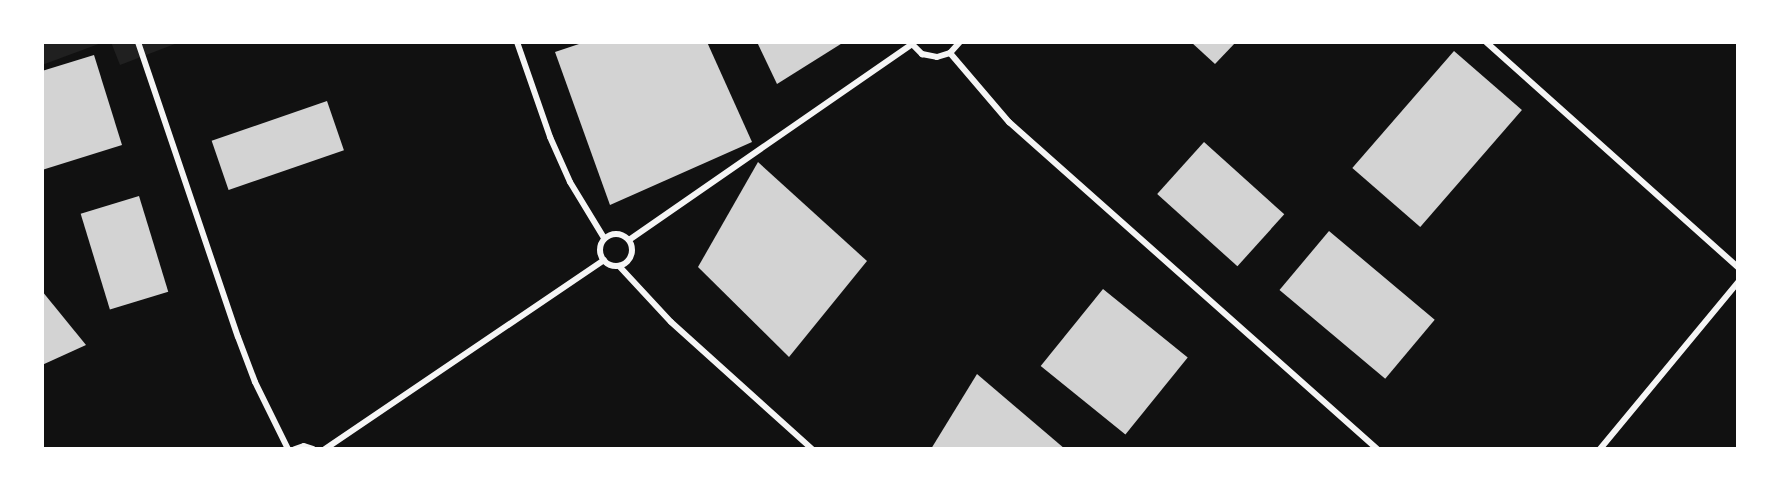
<!DOCTYPE html>
<style>
body{margin:0}
#map{position:relative;width:1780px;height:491px;overflow:hidden;background:#111;font-family:"DejaVu Sans",sans-serif}
div>[style]{position:absolute}
.green>*{inset:0;background:#202020}
.building>*{inset:0;background:#d3d3d3;transform-origin:0 0}
.minor>*{height:6px;margin:-3px;padding:0 3px;transform-origin:3px;border-radius:3px;background:#f5f5f5}
.minor>.ring{margin:-3px;padding:0;box-sizing:content-box;background:none;border:6px solid #f5f5f5;border-radius:50%}
span{translate:-50% -50%;white-space:nowrap;text-align:center;line-height:1.15;-webkit-text-stroke:5px #fff;paint-order:stroke}
.frame{position:absolute;inset:0;border:44px solid #fff;pointer-events:none}
</style>
<div id="map">
<div class="green">
<div style="clip-path:polygon(42px 42px,104px 42px,42px 65px)"></div>
<div style="clip-path:polygon(111px 42px,180px 42px,120px 65px)"></div>
</div>
<div class="building">
<div style="clip-path:polygon(585px 42px,707px 42px,752px 142px,610px 205px,555px 52px)"></div>
<div style="clip-path:polygon(757px 42px,844px 42px,777px 84px)"></div>
<div style="clip-path:polygon(1191px 42px,1236px 42px,1215px 64px)"></div>
<div style="left:1454px;top:51px;width:90px;height:155px;rotate:41deg"></div>
<div style="clip-path:polygon(94px 55px,122px 145px,42px 170px,42px 71px)"></div>
<div style="left:327px;top:101px;width:52px;height:122px;rotate:71deg"></div>
<div style="left:1204px;top:142px;width:108px;height:70px;rotate:42deg"></div>
<div style="clip-path:polygon(758px 162px,867px 261px,789px 357px,698px 267px)"></div>
<div style="left:139px;top:196px;width:100px;height:61px;rotate:73deg"></div>
<div style="left:1329px;top:231px;width:138px;height:77px;rotate:40deg"></div>
<div style="left:1103px;top:289px;width:109px;height:99px;rotate:39deg"></div>
<div style="clip-path:polygon(42px 291px,86px 345px,42px 365px)"></div>
<div style="clip-path:polygon(977px 374px,1065px 449px,931px 449px)"></div>
</div>
<div class="minor">
<div style="left:138px;top:42px;width:311px;rotate:71.3deg"></div>
<div style="left:238px;top:337px;width:48px;rotate:69.3deg"></div>
<div style="left:255px;top:382px;width:75px;rotate:63.8deg"></div>
<div style="left:517px;top:42px;width:101px;rotate:70.8deg"></div>
<div style="left:550px;top:137px;width:49px;rotate:66deg"></div>
<div style="left:570px;top:182px;width:66px;rotate:58.7deg"></div>
<div style="left:1486px;top:42px;width:338px;rotate:41.8deg"></div>
<div style="left:911px;top:43px;width:16px;rotate:45deg"></div>
<div style="left:922px;top:54px;width:15px;rotate:11deg"></div>
<div style="left:937px;top:57px;width:14px;rotate:-17deg"></div>
<div style="left:950px;top:53px;width:15px;rotate:-48deg"></div>
<div style="left:950px;top:53px;width:91px;rotate:49.5deg"></div>
<div style="left:1009px;top:122px;width:492px;rotate:41.6deg"></div>
<div class="ring" style="left:600px;top:234px;width:26px;height:26px"></div>
<div style="left:629px;top:240px;width:344px;rotate:-34.7deg"></div>
<div style="left:619px;top:266px;width:76px;rotate:47.1deg"></div>
<div style="left:671px;top:322px;width:190px;rotate:42deg"></div>
<div style="left:295px;top:449px;width:9px;rotate:-18deg"></div>
<div style="left:304px;top:446px;width:9px;rotate:18deg"></div>
<div style="left:325px;top:449px;width:337px;rotate:-34.1deg"></div>
<div style="left:1600px;top:449px;width:217px;rotate:-50.4deg"></div>
</div>
<div class="frame"></div>
</div>
